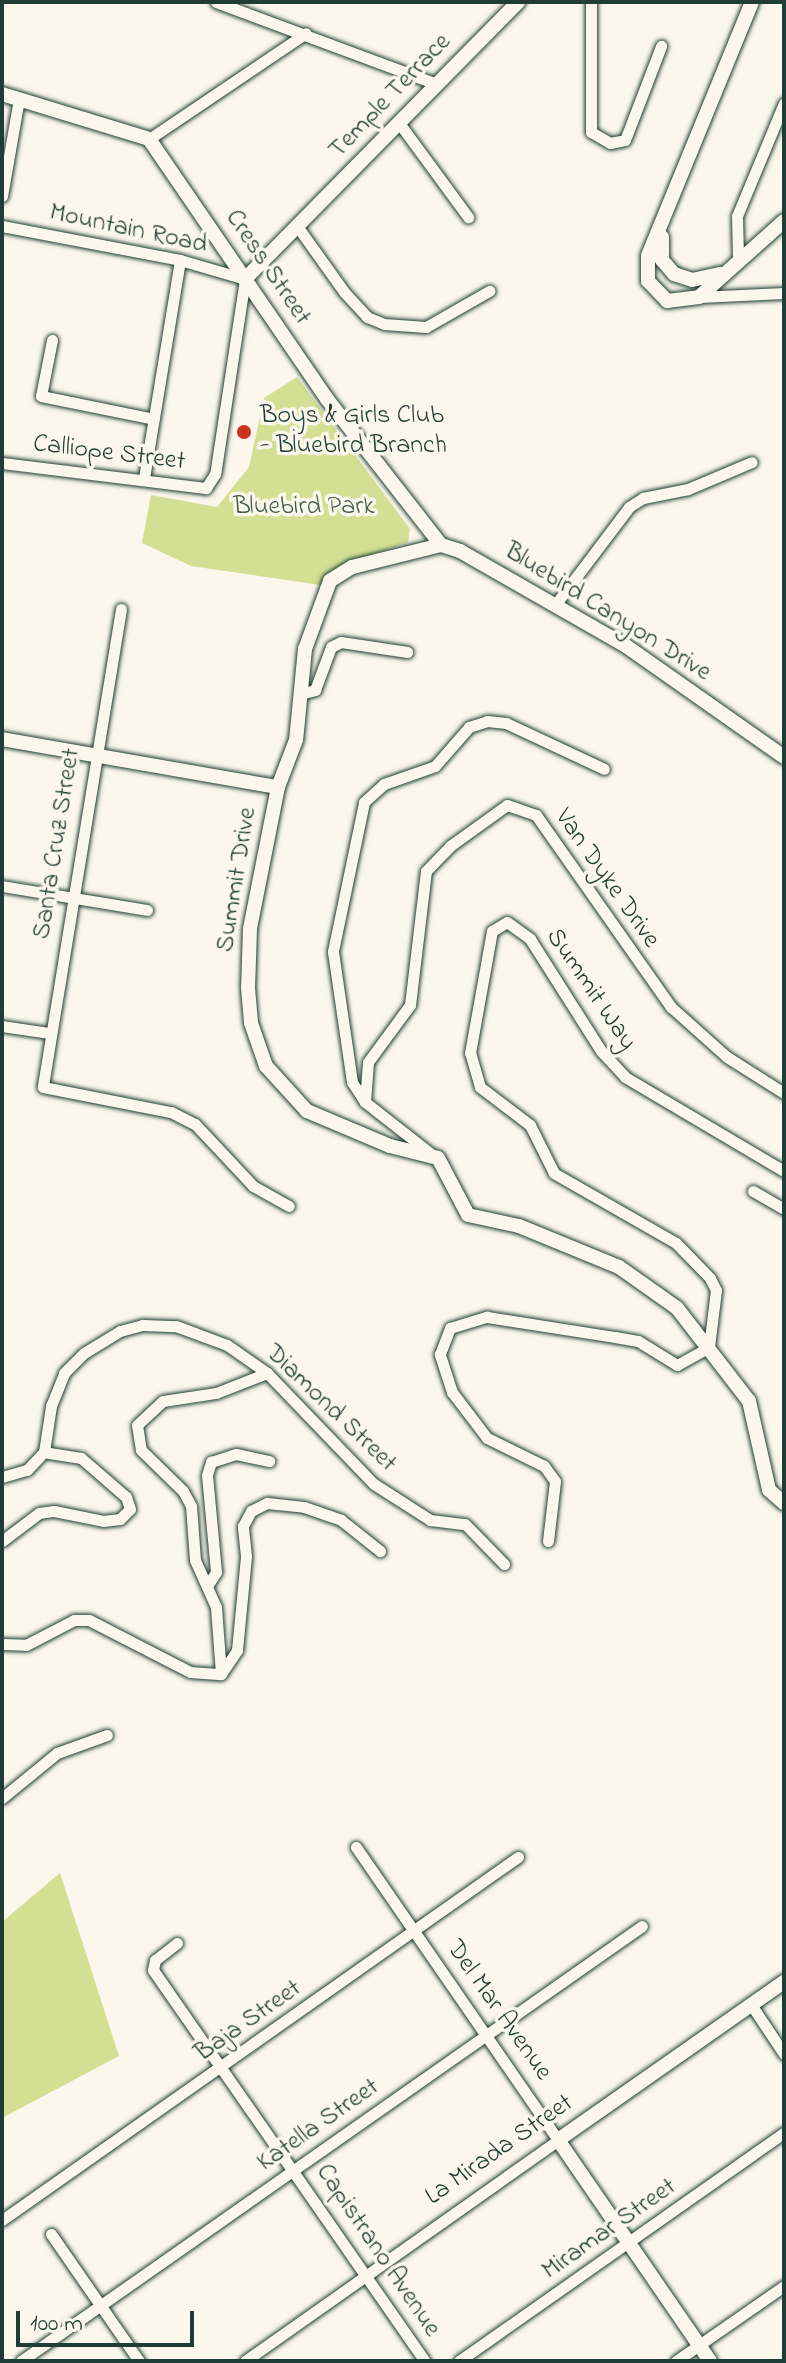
<!DOCTYPE html>
<style>
body{margin:0}
#map{position:relative;width:786px;height:2363px;overflow:hidden;background:#fbf7ec;font-family:"Indie Flower",sans-serif}
div>[style]{position:absolute}
.green>*{inset:0;background:#d3e093}
.roads{filter:drop-shadow(0 0 2px #1f3d34) drop-shadow(0 0 2px #1f3d34)}
.minor>*{height:11px;margin:-5.5px;padding:0 5.5px;transform-origin:5.5px;border-radius:5.5px;background:#fbf7ec}
.tertiary>*{height:14px;margin:-7px;padding:0 7px;transform-origin:7px;border-radius:7px;background:#fbf7ec}
.dots>*{width:22px;height:22px;translate:-50% -50%;box-sizing:border-box;border:4px solid #fbf7ec;border-radius:50%}
span{translate:-50% -50%;white-space:nowrap;text-align:center;line-height:1.15;-webkit-text-stroke:7px #fbf7ec;paint-order:stroke}
.street-label{font-size:26px;color:#1f3d34}
.poi-label{font-size:26px;color:#1f3d34}
.left{translate:0 -50%;text-align:left}
.park-label{font-size:26px;color:#435e47}
.frame{position:absolute;inset:0;border:4px solid #1f3d34;pointer-events:none}
.scale{position:absolute;left:16px;top:2311px;width:178px;height:36px;box-sizing:border-box;border:4px solid #1f3d34;border-top:0;padding-left:10px;font-size:24px;line-height:28px;white-space:nowrap;color:#1f3d34;-webkit-text-stroke:6px #fbf7ec;paint-order:stroke}
</style>
<div id="map">
<div class="green">
<div style="clip-path:polygon(297px 377px,410px 529px,408px 542px,341px 566px,320px 585px,191px 566px,142px 543px,151px 495px,217px 507px,249px 467px,264px 398px)"></div>
<div style="clip-path:polygon(60px 1873px,119px 2056px,2px 2118px,2px 1922px)"></div>
</div>
<div class="roads">
<div class="minor">
<div style="left:216px;top:2px;width:236px;rotate:20.4deg"></div>
<div style="left:591px;top:2px;width:130px;rotate:90deg"></div>
<div style="left:591px;top:132px;width:22px;rotate:30deg"></div>
<div style="left:610px;top:143px;width:15px;rotate:-11deg"></div>
<div style="left:625px;top:140px;width:101px;rotate:-69deg"></div>
<div style="left:399px;top:123px;width:117px;rotate:53.7deg"></div>
<div style="left:149px;top:139px;width:189px;rotate:-34deg"></div>
<div style="left:2px;top:196px;width:98px;rotate:-80.1deg"></div>
<div style="left:2px;top:226px;width:181px;rotate:10.8deg"></div>
<div style="left:180px;top:260px;width:68px;rotate:16.3deg"></div>
<div style="left:245px;top:279px;width:197px;rotate:98.7deg"></div>
<div style="left:215px;top:474px;width:17px;rotate:123deg"></div>
<div style="left:206px;top:488px;width:206px;rotate:-173deg"></div>
<div style="left:297px;top:226px;width:82px;rotate:54.4deg"></div>
<div style="left:345px;top:293px;width:33px;rotate:47deg"></div>
<div style="left:367px;top:317px;width:18px;rotate:22deg"></div>
<div style="left:384px;top:324px;width:42px;rotate:4.1deg"></div>
<div style="left:426px;top:327px;width:73px;rotate:-29.7deg"></div>
<div style="left:738px;top:257px;width:41px;rotate:-91.4deg"></div>
<div style="left:737px;top:216px;width:122px;rotate:-67.4deg"></div>
<div style="left:699px;top:297px;width:85px;rotate:-2.7deg"></div>
<div style="left:52px;top:340px;width:57px;rotate:101.1deg"></div>
<div style="left:41px;top:396px;width:115px;rotate:11.5deg"></div>
<div style="left:144px;top:478px;width:221px;rotate:-80.6deg"></div>
<div style="left:555px;top:605px;width:123px;rotate:-52.9deg"></div>
<div style="left:629px;top:507px;width:17px;rotate:-33deg"></div>
<div style="left:643px;top:498px;width:46px;rotate:-11.3deg"></div>
<div style="left:688px;top:489px;width:69px;rotate:-22.9deg"></div>
<div style="left:121px;top:609px;width:484px;rotate:99.3deg"></div>
<div style="left:43px;top:1087px;width:130px;rotate:11.1deg"></div>
<div style="left:171px;top:1112px;width:27px;rotate:27deg"></div>
<div style="left:195px;top:1124px;width:85px;rotate:46.9deg"></div>
<div style="left:253px;top:1186px;width:41px;rotate:29.1deg"></div>
<div style="left:300px;top:694px;width:16px;rotate:-15deg"></div>
<div style="left:315px;top:690px;width:46px;rotate:-69.6deg"></div>
<div style="left:331px;top:647px;width:11px;rotate:-27deg"></div>
<div style="left:341px;top:642px;width:67px;rotate:8.6deg"></div>
<div style="left:2px;top:886px;width:147px;rotate:9.4deg"></div>
<div style="left:2px;top:1026px;width:48px;rotate:8.5deg"></div>
<div style="left:365px;top:1102px;width:40px;rotate:-85.7deg"></div>
<div style="left:368px;top:1062px;width:71px;rotate:-53.6deg"></div>
<div style="left:410px;top:1005px;width:135px;rotate:-83.2deg"></div>
<div style="left:426px;top:871px;width:35px;rotate:-46deg"></div>
<div style="left:450px;top:846px;width:70px;rotate:-35.7deg"></div>
<div style="left:507px;top:805px;width:31px;rotate:19deg"></div>
<div style="left:536px;top:815px;width:235px;rotate:54.9deg"></div>
<div style="left:671px;top:1007px;width:75px;rotate:41.8deg"></div>
<div style="left:727px;top:1057px;width:67px;rotate:32.3deg"></div>
<div style="left:430px;top:1153px;width:83px;rotate:-141.9deg"></div>
<div style="left:365px;top:1102px;width:24px;rotate:-123deg"></div>
<div style="left:352px;top:1082px;width:132px;rotate:-98.3deg"></div>
<div style="left:333px;top:951px;width:152px;rotate:-78.2deg"></div>
<div style="left:364px;top:802px;width:27px;rotate:-42deg"></div>
<div style="left:384px;top:784px;width:54px;rotate:-19.4deg"></div>
<div style="left:435px;top:766px;width:52px;rotate:-48.9deg"></div>
<div style="left:469px;top:727px;width:19px;rotate:-18deg"></div>
<div style="left:487px;top:721px;width:19px;rotate:6deg"></div>
<div style="left:506px;top:723px;width:108px;rotate:25.1deg"></div>
<div style="left:753px;top:1191px;width:36px;rotate:30deg"></div>
<div style="left:2px;top:1477px;width:26px;rotate:-16deg"></div>
<div style="left:27px;top:1470px;width:25px;rotate:-47deg"></div>
<div style="left:44px;top:1452px;width:47px;rotate:-81.3deg"></div>
<div style="left:51px;top:1406px;width:35px;rotate:-68deg"></div>
<div style="left:64px;top:1373px;width:28px;rotate:-45deg"></div>
<div style="left:84px;top:1353px;width:42px;rotate:-31.4deg"></div>
<div style="left:120px;top:1331px;width:24px;rotate:-15deg"></div>
<div style="left:143px;top:1325px;width:33px;rotate:2deg"></div>
<div style="left:176px;top:1326px;width:54px;rotate:20.4deg"></div>
<div style="left:227px;top:1345px;width:49px;rotate:35deg"></div>
<div style="left:267px;top:1373px;width:154px;rotate:46.1deg"></div>
<div style="left:374px;top:1484px;width:67px;rotate:32.7deg"></div>
<div style="left:430px;top:1520px;width:35px;rotate:7deg"></div>
<div style="left:465px;top:1524px;width:56px;rotate:45.7deg"></div>
<div style="left:2px;top:1541px;width:46px;rotate:-37.1deg"></div>
<div style="left:39px;top:1513px;width:15px;rotate:-8deg"></div>
<div style="left:54px;top:1511px;width:50px;rotate:11.5deg"></div>
<div style="left:103px;top:1521px;width:17px;rotate:-7deg"></div>
<div style="left:120px;top:1519px;width:14px;rotate:-45deg"></div>
<div style="left:130px;top:1509px;width:13px;rotate:-108deg"></div>
<div style="left:126px;top:1497px;width:60px;rotate:-139.1deg"></div>
<div style="left:81px;top:1458px;width:37px;rotate:-171deg"></div>
<div style="left:548px;top:1541px;width:60px;rotate:-83.3deg"></div>
<div style="left:555px;top:1481px;width:19px;rotate:-126deg"></div>
<div style="left:544px;top:1466px;width:64px;rotate:-153.8deg"></div>
<div style="left:487px;top:1438px;width:58px;rotate:-127.3deg"></div>
<div style="left:452px;top:1392px;width:40px;rotate:-108deg"></div>
<div style="left:440px;top:1354px;width:28px;rotate:-69deg"></div>
<div style="left:450px;top:1328px;width:39px;rotate:-17deg"></div>
<div style="left:487px;top:1317px;width:130px;rotate:8.9deg"></div>
<div style="left:615px;top:1337px;width:23px;rotate:10deg"></div>
<div style="left:638px;top:1341px;width:46px;rotate:31.6deg"></div>
<div style="left:677px;top:1365px;width:37px;rotate:-29deg"></div>
<div style="left:709px;top:1347px;width:57px;rotate:-83deg"></div>
<div style="left:716px;top:1290px;width:13px;rotate:-117deg"></div>
<div style="left:710px;top:1278px;width:49px;rotate:-134.2deg"></div>
<div style="left:676px;top:1243px;width:141px;rotate:-150.2deg"></div>
<div style="left:554px;top:1173px;width:54px;rotate:-116.6deg"></div>
<div style="left:530px;top:1125px;width:63px;rotate:-142.8deg"></div>
<div style="left:480px;top:1087px;width:35px;rotate:-106deg"></div>
<div style="left:470px;top:1053px;width:124px;rotate:-79.8deg"></div>
<div style="left:492px;top:931px;width:17px;rotate:-31deg"></div>
<div style="left:507px;top:922px;width:29px;rotate:36deg"></div>
<div style="left:530px;top:939px;width:133px;rotate:57.6deg"></div>
<div style="left:601px;top:1051px;width:35px;rotate:47deg"></div>
<div style="left:625px;top:1077px;width:185px;rotate:30.6deg"></div>
<div style="left:207px;top:1586px;width:17px;rotate:-57deg"></div>
<div style="left:216px;top:1572px;width:97px;rotate:-95.3deg"></div>
<div style="left:207px;top:1475px;width:14px;rotate:-73deg"></div>
<div style="left:211px;top:1462px;width:26px;rotate:-18deg"></div>
<div style="left:236px;top:1454px;width:34px;rotate:12deg"></div>
<div style="left:2px;top:1644px;width:24px;rotate:2deg"></div>
<div style="left:26px;top:1645px;width:54px;rotate:-27.5deg"></div>
<div style="left:74px;top:1620px;width:15px"></div>
<div style="left:89px;top:1620px;width:114px;rotate:27.2deg"></div>
<div style="left:190px;top:1672px;width:31px;rotate:4deg"></div>
<div style="left:221px;top:1674px;width:67px;rotate:-94.3deg"></div>
<div style="left:216px;top:1607px;width:51px;rotate:-114.1deg"></div>
<div style="left:195px;top:1560px;width:54px;rotate:-94.2deg"></div>
<div style="left:191px;top:1506px;width:17px;rotate:-118deg"></div>
<div style="left:183px;top:1491px;width:59px;rotate:-135.7deg"></div>
<div style="left:141px;top:1450px;width:25px;rotate:-99deg"></div>
<div style="left:137px;top:1425px;width:35px;rotate:-43deg"></div>
<div style="left:163px;top:1401px;width:54px;rotate:-8.6deg"></div>
<div style="left:216px;top:1393px;width:55px;rotate:-21.4deg"></div>
<div style="left:221px;top:1674px;width:29px;rotate:-56deg"></div>
<div style="left:237px;top:1650px;width:94px;rotate:-84.5deg"></div>
<div style="left:246px;top:1556px;width:30px;rotate:-96deg"></div>
<div style="left:243px;top:1526px;width:17px;rotate:-62deg"></div>
<div style="left:251px;top:1511px;width:18px;rotate:-27deg"></div>
<div style="left:267px;top:1503px;width:37px;rotate:6deg"></div>
<div style="left:304px;top:1507px;width:39px;rotate:19deg"></div>
<div style="left:341px;top:1520px;width:50px;rotate:38.5deg"></div>
<div style="left:2px;top:1798px;width:71px;rotate:-39.3deg"></div>
<div style="left:57px;top:1753px;width:53px;rotate:-19.8deg"></div>
<div style="left:177px;top:1943px;width:28px;rotate:142deg"></div>
<div style="left:155px;top:1960px;width:10px;rotate:101deg"></div>
<div style="left:153px;top:1970px;width:476px;rotate:55.2deg"></div>
<div style="left:752px;top:2006px;width:58px;rotate:56.3deg"></div>
<div style="left:2px;top:2220px;width:631px;rotate:-35.13deg"></div>
<div style="left:51px;top:2234px;width:155px;rotate:55.3deg"></div>
<div style="left:21px;top:2361px;width:758px;rotate:-35.01deg"></div>
<div style="left:245px;top:2361px;width:383px;rotate:-35.2deg"></div>
<div style="left:558px;top:2140px;width:356px;rotate:-124.6deg"></div>
<div style="left:459px;top:2361px;width:397px;rotate:-35.1deg"></div>
<div style="left:676px;top:2361px;width:131px;rotate:-34.8deg"></div>
</div>
<div class="tertiary">
<div style="left:752px;top:2px;width:274px;rotate:112.3deg"></div>
<div style="left:648px;top:256px;width:25px;rotate:90deg"></div>
<div style="left:648px;top:281px;width:28px;rotate:46deg"></div>
<div style="left:667px;top:301px;width:32px;rotate:-7deg"></div>
<div style="left:699px;top:297px;width:114px;rotate:-41.8deg"></div>
<div style="left:2px;top:94px;width:154px;rotate:17deg"></div>
<div style="left:149px;top:139px;width:315px;rotate:55.6deg"></div>
<div style="left:327px;top:399px;width:185px;rotate:52deg"></div>
<div style="left:662px;top:237px;width:23px;rotate:90deg"></div>
<div style="left:662px;top:260px;width:18px;rotate:49deg"></div>
<div style="left:674px;top:274px;width:19px;rotate:18deg"></div>
<div style="left:692px;top:280px;width:29px;rotate:-12deg"></div>
<div style="left:245px;top:279px;width:389px;rotate:-45.4deg"></div>
<div style="left:2px;top:739px;width:280px;rotate:9.9deg"></div>
<div style="left:784px;top:757px;width:193px;rotate:-144.9deg"></div>
<div style="left:626px;top:646px;width:191px;rotate:-150.2deg"></div>
<div style="left:460px;top:551px;width:20px;rotate:-162deg"></div>
<div style="left:441px;top:545px;width:92px;rotate:166.1deg"></div>
<div style="left:352px;top:567px;width:26px;rotate:148deg"></div>
<div style="left:330px;top:581px;width:72px;rotate:110.2deg"></div>
<div style="left:305px;top:649px;width:91px;rotate:95.6deg"></div>
<div style="left:296px;top:740px;width:50px;rotate:111deg"></div>
<div style="left:278px;top:787px;width:145px;rotate:101.2deg"></div>
<div style="left:250px;top:929px;width:59px;rotate:91.9deg"></div>
<div style="left:248px;top:988px;width:35px;rotate:85deg"></div>
<div style="left:251px;top:1023px;width:46px;rotate:70.8deg"></div>
<div style="left:266px;top:1066px;width:61px;rotate:47.7deg"></div>
<div style="left:307px;top:1111px;width:90px;rotate:22.9deg"></div>
<div style="left:390px;top:1146px;width:49px;rotate:14deg"></div>
<div style="left:438px;top:1158px;width:64px;rotate:62.2deg"></div>
<div style="left:468px;top:1215px;width:52px;rotate:12.2deg"></div>
<div style="left:519px;top:1226px;width:108px;rotate:22.3deg"></div>
<div style="left:619px;top:1267px;width:71px;rotate:35.3deg"></div>
<div style="left:677px;top:1308px;width:118px;rotate:52.3deg"></div>
<div style="left:749px;top:1401px;width:91px;rotate:77.3deg"></div>
<div style="left:769px;top:1490px;width:20px;rotate:41deg"></div>
<div style="left:710px;top:2361px;width:268px;rotate:-124.5deg"></div>
<div style="left:558px;top:2140px;width:276px;rotate:-35deg"></div>
</div>
</div>
<div class="dots">
<div style="left:244px;top:432px;background:#c8321e"></div>
</div>
<div class="street-label">
<span style="left:391px;top:97px;rotate:-46deg">Temple Terrace</span>
<span style="left:128px;top:230px;rotate:12deg">Mountain Road</span>
<span style="left:267px;top:268px;rotate:56deg">Cress Street</span>
<span style="left:109px;top:454px;rotate:7deg">Calliope Street</span>
<span style="left:607px;top:613px;rotate:32deg">Bluebird Canyon Drive</span>
<span style="left:58px;top:844px;rotate:-81deg">Santa Cruz Street</span>
<span style="left:606px;top:879px;rotate:55deg">Van Dyke Drive</span>
<span style="left:238px;top:880px;rotate:-81deg">Summit Drive</span>
<span style="left:590px;top:990px;rotate:56deg">Summit Way</span>
<span style="left:330px;top:1409px;rotate:44deg">Diamond Street</span>
<span style="left:498px;top:2011px;rotate:55deg">Del Mar Avenue</span>
<span style="left:249px;top:2022px;rotate:-35deg">Baja Street</span>
<span style="left:319px;top:2126px;rotate:-35deg">Katella Street</span>
<span style="left:500px;top:2151px;rotate:-35deg">La Mirada Street</span>
<span style="left:610px;top:2230px;rotate:-35deg">Miramar Street</span>
<span style="left:377px;top:2251px;rotate:56deg">Capistrano Avenue</span>
</div>
<div class="poi-label">
<span class="left" style="left:260px;top:432px">Boys &amp; Girls Club<br>- Bluebird Branch</span>
</div>
<div class="park-label">
<span style="left:304px;top:508px">Bluebird Park</span>
</div>
<div class="frame"></div>
<div class="scale">100 m</div>
</div>
